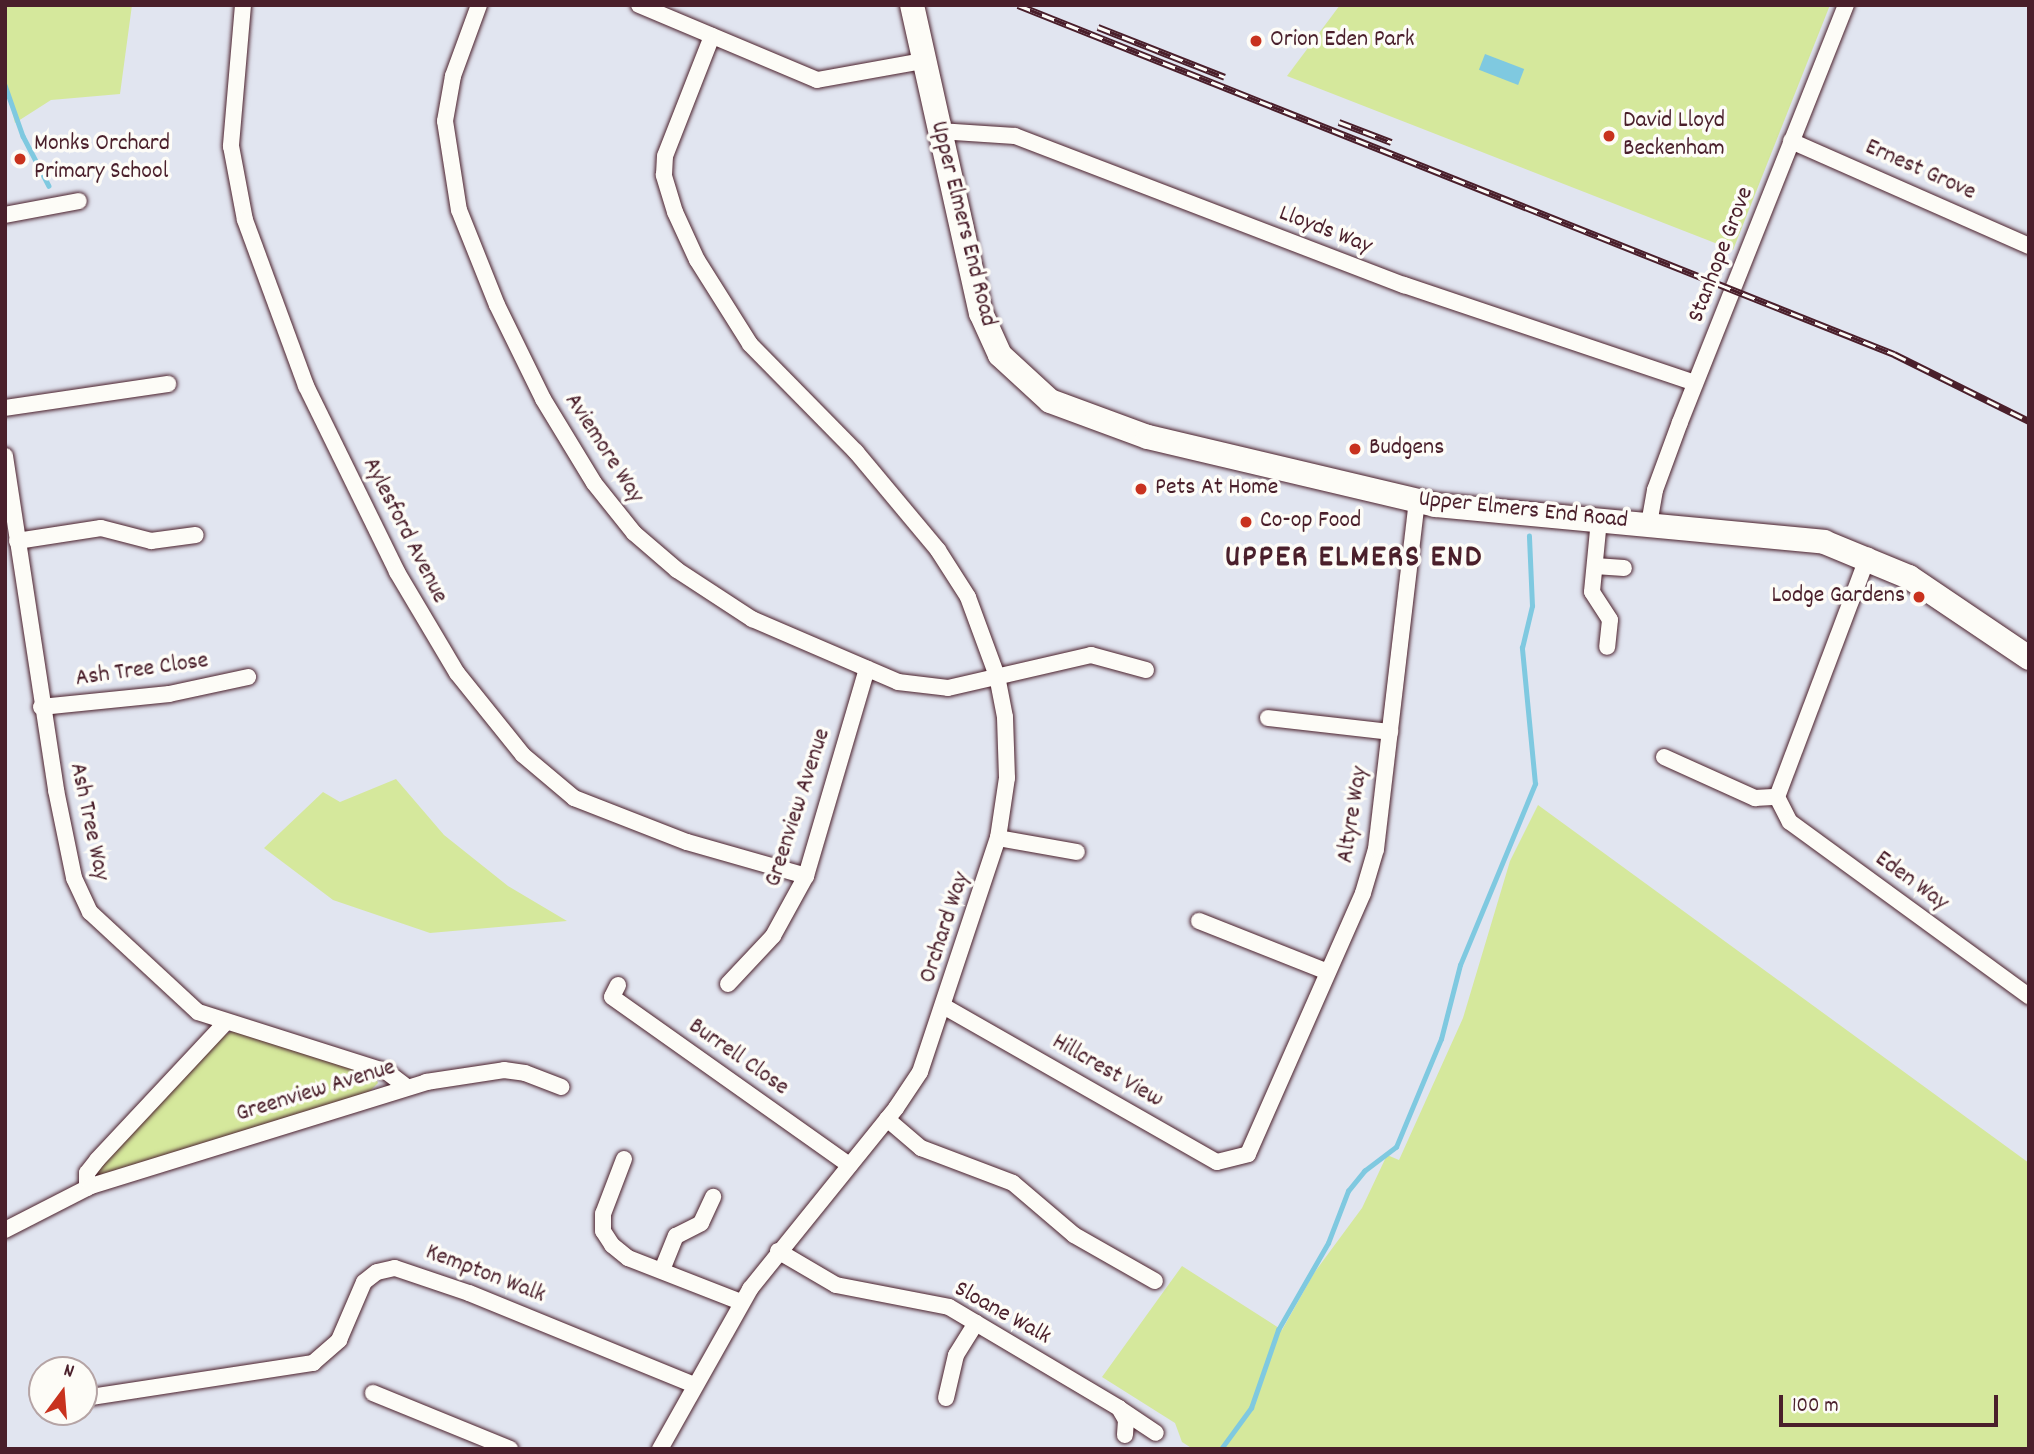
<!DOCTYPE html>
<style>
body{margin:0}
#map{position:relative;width:2034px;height:1454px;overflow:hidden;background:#e1e5f0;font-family:Dekko,sans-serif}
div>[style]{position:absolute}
.green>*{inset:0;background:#d5e89c}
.water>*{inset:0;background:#7fc9e0;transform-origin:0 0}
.stream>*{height:4.5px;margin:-2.25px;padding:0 2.25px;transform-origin:2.25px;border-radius:2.25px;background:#7fc9e0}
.roads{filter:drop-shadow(0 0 2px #4a1f2b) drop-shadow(0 0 2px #4a1f2b)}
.street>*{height:16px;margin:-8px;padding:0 8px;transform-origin:8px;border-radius:8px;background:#fdfcf7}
.primary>*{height:24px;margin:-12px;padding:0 12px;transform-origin:12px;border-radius:12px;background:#fdfcf7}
.rail>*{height:7px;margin-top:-3.5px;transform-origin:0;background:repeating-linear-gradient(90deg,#fdfcf7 0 13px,#4a1f2b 0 26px);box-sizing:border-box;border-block:2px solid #4a1f2b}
.dots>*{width:19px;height:19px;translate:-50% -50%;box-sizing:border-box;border:4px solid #fdfcf7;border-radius:50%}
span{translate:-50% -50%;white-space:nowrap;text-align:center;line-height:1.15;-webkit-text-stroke:7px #fdfcf7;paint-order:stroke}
.poi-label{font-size:24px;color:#4a1f2b}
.left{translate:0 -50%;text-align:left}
.right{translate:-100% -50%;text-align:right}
.street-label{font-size:24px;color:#4a1f2b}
.district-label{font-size:32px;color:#4a1f2b;font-weight:700;letter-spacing:2px}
.frame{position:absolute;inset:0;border:7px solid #4a1f2b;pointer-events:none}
.north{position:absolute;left:28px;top:1356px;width:70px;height:70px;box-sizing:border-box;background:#fdfcf7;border:2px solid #b5a4a5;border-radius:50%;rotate:16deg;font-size:19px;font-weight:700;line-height:28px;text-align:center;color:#4a1f2b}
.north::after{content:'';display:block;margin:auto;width:24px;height:32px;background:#c8321e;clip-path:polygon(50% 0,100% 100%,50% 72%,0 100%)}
.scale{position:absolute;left:1779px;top:1395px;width:219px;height:32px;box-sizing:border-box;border:4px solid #4a1f2b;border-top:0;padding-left:9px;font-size:21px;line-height:24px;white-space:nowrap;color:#4a1f2b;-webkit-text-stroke:5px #fdfcf7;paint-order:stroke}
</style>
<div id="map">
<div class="green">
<div style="clip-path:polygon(5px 5px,132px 5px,120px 94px,51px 100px,15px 123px,5px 83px)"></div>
<div style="clip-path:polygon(1340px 5px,1830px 5px,1733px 250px,1287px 76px)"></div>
<div style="clip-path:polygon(396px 779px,444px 835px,508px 886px,567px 921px,430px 933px,333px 900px,264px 848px,323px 792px,340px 802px)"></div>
<div style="clip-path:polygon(1538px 805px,2029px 1163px,2029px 1449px,1193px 1449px,1182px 1442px,1175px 1423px,1102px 1377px,1182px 1266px,1282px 1330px,1314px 1273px,1362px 1208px,1387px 1155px,1399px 1160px,1463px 1018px,1510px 861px)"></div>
<div style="clip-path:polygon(233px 1031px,375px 1076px,378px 1083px,368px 1093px,96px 1176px,95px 1172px,223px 1036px)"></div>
</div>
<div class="water">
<div style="left:1485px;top:54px;width:42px;height:17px;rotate:21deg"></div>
</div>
<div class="stream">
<div style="left:5px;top:85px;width:54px;rotate:70.6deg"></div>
<div style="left:23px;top:136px;width:56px;rotate:62.5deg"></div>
<div style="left:1221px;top:1449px;width:51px;rotate:-53.8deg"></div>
<div style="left:1251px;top:1408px;width:83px;rotate:-70.9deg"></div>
<div style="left:1278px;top:1330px;width:100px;rotate:-60.1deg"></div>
<div style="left:1328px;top:1243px;width:56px;rotate:-69deg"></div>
<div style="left:1348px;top:1191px;width:26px;rotate:-51deg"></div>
<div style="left:1364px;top:1171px;width:40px;rotate:-37deg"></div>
<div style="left:1396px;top:1147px;width:117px;rotate:-67.4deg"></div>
<div style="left:1441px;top:1039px;width:76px;rotate:-75.6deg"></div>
<div style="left:1460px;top:965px;width:196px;rotate:-67.5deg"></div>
<div style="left:1535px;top:784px;width:137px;rotate:-95.5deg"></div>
<div style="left:1522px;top:648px;width:43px;rotate:-76.6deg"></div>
<div style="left:1532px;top:606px;width:70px;rotate:-92.5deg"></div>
</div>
<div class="roads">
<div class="street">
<div style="left:243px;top:5px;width:142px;rotate:94.9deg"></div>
<div style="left:231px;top:146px;width:75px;rotate:79.3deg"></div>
<div style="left:245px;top:220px;width:177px;rotate:69.8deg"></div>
<div style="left:306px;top:386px;width:207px;rotate:63.9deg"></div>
<div style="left:397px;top:572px;width:117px;rotate:59.3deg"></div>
<div style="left:457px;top:673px;width:105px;rotate:51.2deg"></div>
<div style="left:523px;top:755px;width:67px;rotate:40.1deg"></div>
<div style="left:574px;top:798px;width:121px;rotate:21.3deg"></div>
<div style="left:687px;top:842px;width:124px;rotate:15.9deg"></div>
<div style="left:479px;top:5px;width:76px;rotate:110.1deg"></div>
<div style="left:453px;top:76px;width:46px;rotate:100.1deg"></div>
<div style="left:445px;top:121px;width:90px;rotate:81.1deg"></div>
<div style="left:459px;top:210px;width:102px;rotate:68.2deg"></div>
<div style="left:497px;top:305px;width:105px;rotate:63.9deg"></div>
<div style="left:543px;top:399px;width:98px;rotate:58.7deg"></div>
<div style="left:594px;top:483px;width:64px;rotate:51.3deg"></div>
<div style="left:634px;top:533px;width:57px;rotate:40.7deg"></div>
<div style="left:677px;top:570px;width:90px;rotate:33.2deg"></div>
<div style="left:752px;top:619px;width:159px;rotate:23.3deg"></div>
<div style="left:898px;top:682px;width:50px;rotate:6.8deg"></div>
<div style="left:948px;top:688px;width:147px;rotate:-13deg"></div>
<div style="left:1091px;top:655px;width:57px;rotate:15.3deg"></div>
<div style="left:639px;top:5px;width:193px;rotate:22.8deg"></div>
<div style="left:817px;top:80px;width:108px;rotate:-10.2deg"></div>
<div style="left:939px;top:131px;width:76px;rotate:3.8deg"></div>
<div style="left:1015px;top:136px;width:417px;rotate:21deg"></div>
<div style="left:1404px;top:285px;width:307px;rotate:18.6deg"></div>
<div style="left:1791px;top:141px;width:260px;rotate:23.8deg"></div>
<div style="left:5px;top:215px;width:75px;rotate:-10.7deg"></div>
<div style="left:5px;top:408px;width:165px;rotate:-8.4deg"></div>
<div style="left:5px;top:456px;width:338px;rotate:81.3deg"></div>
<div style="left:56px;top:790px;width:90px;rotate:78.4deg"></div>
<div style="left:74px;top:878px;width:38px;rotate:65deg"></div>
<div style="left:90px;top:912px;width:147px;rotate:42.8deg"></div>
<div style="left:198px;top:1012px;width:198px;rotate:17.6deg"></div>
<div style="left:387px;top:1072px;width:25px;rotate:37deg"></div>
<div style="left:1599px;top:520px;width:72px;rotate:95.6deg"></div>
<div style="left:1592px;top:592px;width:33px;rotate:57deg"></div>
<div style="left:1610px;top:620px;width:27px;rotate:96deg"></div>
<div style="left:1649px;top:524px;width:35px;rotate:-80deg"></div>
<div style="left:1655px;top:490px;width:72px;rotate:-69.8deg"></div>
<div style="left:1680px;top:422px;width:449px;rotate:-68.3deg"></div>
<div style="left:17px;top:541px;width:85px;rotate:-8.8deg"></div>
<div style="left:101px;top:528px;width:52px;rotate:14.6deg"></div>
<div style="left:151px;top:541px;width:45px;rotate:-7.6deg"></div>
<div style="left:1595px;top:566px;width:29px;rotate:4deg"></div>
<div style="left:41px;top:707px;width:129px;rotate:-5.8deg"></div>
<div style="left:169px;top:694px;width:81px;rotate:-12.1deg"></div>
<div style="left:1268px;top:718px;width:123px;rotate:6.5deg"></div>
<div style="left:1664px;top:757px;width:100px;rotate:24.3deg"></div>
<div style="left:1755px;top:798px;width:22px;rotate:-3deg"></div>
<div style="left:1777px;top:797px;width:28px;rotate:63deg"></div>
<div style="left:1790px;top:822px;width:296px;rotate:36.1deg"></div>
<div style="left:1777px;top:797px;width:258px;rotate:-69.3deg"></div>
<div style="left:998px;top:838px;width:80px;rotate:10deg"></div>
<div style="left:1199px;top:921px;width:136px;rotate:21.6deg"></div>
<div style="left:728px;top:984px;width:66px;rotate:-46.8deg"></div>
<div style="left:773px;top:936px;width:68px;rotate:-61.2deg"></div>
<div style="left:806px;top:876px;width:216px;rotate:-73.6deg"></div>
<div style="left:618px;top:985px;width:13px;rotate:117deg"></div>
<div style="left:612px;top:997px;width:291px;rotate:35.3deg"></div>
<div style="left:945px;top:1007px;width:313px;rotate:29.7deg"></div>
<div style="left:1217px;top:1162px;width:32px;rotate:-14deg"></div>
<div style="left:1248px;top:1154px;width:285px;rotate:-66.2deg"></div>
<div style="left:1363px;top:893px;width:46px;rotate:-73.5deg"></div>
<div style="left:1376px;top:849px;width:350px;rotate:-83.3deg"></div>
<div style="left:887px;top:1119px;width:45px;rotate:40.5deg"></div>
<div style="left:921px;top:1148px;width:98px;rotate:20.8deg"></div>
<div style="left:1013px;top:1183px;width:80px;rotate:40.4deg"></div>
<div style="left:1074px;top:1235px;width:93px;rotate:29.6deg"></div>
<div style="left:624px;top:1159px;width:59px;rotate:110.9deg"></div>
<div style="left:603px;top:1214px;width:17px;rotate:90deg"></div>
<div style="left:603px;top:1231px;width:17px;rotate:57deg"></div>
<div style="left:612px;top:1245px;width:21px;rotate:39deg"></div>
<div style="left:628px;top:1258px;width:121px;rotate:21.3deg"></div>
<div style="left:87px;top:1188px;width:15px;rotate:-90deg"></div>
<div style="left:87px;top:1173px;width:16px;rotate:-52deg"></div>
<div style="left:97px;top:1160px;width:189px;rotate:-46.9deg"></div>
<div style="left:5px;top:1230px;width:97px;rotate:-27.1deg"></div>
<div style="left:91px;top:1186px;width:351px;rotate:-17.2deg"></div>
<div style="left:426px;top:1082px;width:79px;rotate:-8.7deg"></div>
<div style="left:504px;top:1070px;width:21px;rotate:8deg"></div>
<div style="left:525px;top:1073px;width:39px;rotate:21deg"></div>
<div style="left:778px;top:1251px;width:67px;rotate:30.4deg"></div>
<div style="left:836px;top:1285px;width:115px;rotate:11deg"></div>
<div style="left:949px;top:1307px;width:198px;rotate:30.7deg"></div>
<div style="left:1119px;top:1408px;width:14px;rotate:60deg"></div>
<div style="left:1126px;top:1420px;width:15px;rotate:94deg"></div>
<div style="left:662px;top:1270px;width:37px;rotate:-68deg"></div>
<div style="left:676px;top:1236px;width:28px;rotate:-27deg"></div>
<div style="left:701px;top:1223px;width:29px;rotate:-65deg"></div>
<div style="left:373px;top:1393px;width:148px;rotate:22.2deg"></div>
<div style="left:91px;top:1397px;width:225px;rotate:-8.7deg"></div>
<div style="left:313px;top:1363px;width:35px;rotate:-41deg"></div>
<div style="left:339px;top:1340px;width:63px;rotate:-66.7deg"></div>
<div style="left:364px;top:1282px;width:16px;rotate:-38deg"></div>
<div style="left:377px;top:1272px;width:18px;rotate:-13deg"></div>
<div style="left:395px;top:1268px;width:78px;rotate:18.7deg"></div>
<div style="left:469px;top:1293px;width:243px;rotate:22.2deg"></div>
<div style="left:946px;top:1398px;width:44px;rotate:-76.9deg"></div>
<div style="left:956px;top:1355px;width:38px;rotate:-58deg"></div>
<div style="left:1120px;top:1409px;width:43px;rotate:33.7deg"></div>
<div style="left:660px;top:1449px;width:184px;rotate:-60.6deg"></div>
<div style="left:750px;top:1289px;width:233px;rotate:-51.1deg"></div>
<div style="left:896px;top:1108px;width:43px;rotate:-56.3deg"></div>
<div style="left:920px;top:1072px;width:247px;rotate:-71.6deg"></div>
<div style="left:998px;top:838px;width:61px;rotate:-81.5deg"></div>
<div style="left:1007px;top:778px;width:61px;rotate:-91.9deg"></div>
<div style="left:1005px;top:717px;width:42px;rotate:-101deg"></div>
<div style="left:997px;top:676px;width:84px;rotate:-110.2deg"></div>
<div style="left:968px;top:597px;width:56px;rotate:-122.6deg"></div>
<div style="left:938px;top:550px;width:128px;rotate:-129.9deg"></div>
<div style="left:856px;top:452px;width:151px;rotate:-134.5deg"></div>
<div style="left:750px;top:344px;width:99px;rotate:-122.2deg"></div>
<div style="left:697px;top:260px;width:53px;rotate:-114.6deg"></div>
<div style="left:675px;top:212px;width:39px;rotate:-107deg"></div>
<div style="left:664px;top:175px;width:19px;rotate:-87deg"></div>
<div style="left:665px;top:156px;width:129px;rotate:-68.6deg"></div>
</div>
<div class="primary">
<div style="left:912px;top:5px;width:316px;rotate:77.4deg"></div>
<div style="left:981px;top:313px;width:46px;rotate:65.7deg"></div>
<div style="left:1000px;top:355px;width:68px;rotate:42.6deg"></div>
<div style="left:1050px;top:401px;width:104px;rotate:20.2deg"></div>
<div style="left:1148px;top:437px;width:295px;rotate:13.3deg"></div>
<div style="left:1435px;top:505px;width:391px;rotate:5.4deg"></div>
<div style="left:1824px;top:542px;width:92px;rotate:22.4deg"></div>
<div style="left:1909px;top:577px;width:145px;rotate:34deg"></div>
</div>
</div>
<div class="rail">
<div style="left:1018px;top:5px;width:943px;rotate:21.72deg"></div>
<div style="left:1894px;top:354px;width:151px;rotate:26.4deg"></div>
<div style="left:1098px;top:27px;width:136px;rotate:21.5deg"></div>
<div style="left:1339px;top:122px;width:56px;rotate:21deg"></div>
</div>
<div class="dots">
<div style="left:1256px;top:41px;background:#c8321e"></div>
<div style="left:1609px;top:136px;background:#c8321e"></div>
<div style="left:20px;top:159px;background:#c8321e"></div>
<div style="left:1355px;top:449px;background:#c8321e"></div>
<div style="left:1141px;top:489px;background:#c8321e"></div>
<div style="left:1246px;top:522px;background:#c8321e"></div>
<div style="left:1919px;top:597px;background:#c8321e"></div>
</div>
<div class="poi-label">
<span class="left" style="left:1270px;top:41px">Orion Eden Park</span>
<span class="left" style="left:1623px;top:136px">David Lloyd<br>Beckenham</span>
<span class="left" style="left:34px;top:159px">Monks Orchard<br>Primary School</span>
<span class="left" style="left:1369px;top:449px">Budgens</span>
<span class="left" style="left:1155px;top:489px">Pets At Home</span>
<span class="left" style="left:1260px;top:522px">Co-op Food</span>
<span class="right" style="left:1905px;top:597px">Lodge Gardens</span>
</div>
<div class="street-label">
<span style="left:1920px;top:171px;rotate:24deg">Ernest Grove</span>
<span style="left:962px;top:224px;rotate:76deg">Upper Elmers End Road</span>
<span style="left:1325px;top:231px;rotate:21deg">Lloyds Way</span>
<span style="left:1722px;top:255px;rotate:-69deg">Stanhope Grove</span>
<span style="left:603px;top:449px;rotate:57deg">Aviemore Way</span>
<span style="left:1523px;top:511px;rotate:6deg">Upper Elmers End Road</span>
<span style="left:404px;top:531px;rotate:63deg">Aylesford Avenue</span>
<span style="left:142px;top:671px;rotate:-8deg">Ash Tree Close</span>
<span style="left:799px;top:808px;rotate:-72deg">Greenview Avenue</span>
<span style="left:1354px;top:815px;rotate:-81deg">Altyre Way</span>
<span style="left:88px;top:822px;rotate:78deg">Ash Tree Way</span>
<span style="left:1911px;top:882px;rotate:36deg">Eden Way</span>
<span style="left:946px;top:928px;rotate:-72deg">Orchard Way</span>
<span style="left:738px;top:1058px;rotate:35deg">Burrell Close</span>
<span style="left:1107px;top:1072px;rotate:30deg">Hillcrest View</span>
<span style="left:316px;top:1092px;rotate:-17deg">Greenview Avenue</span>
<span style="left:485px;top:1275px;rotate:21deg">Kempton Walk</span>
<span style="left:1002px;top:1314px;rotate:29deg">Sloane Walk</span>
</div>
<div class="district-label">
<span style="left:1354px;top:559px">UPPER ELMERS END</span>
</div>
<div class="frame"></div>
<div class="north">N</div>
<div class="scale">100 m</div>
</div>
